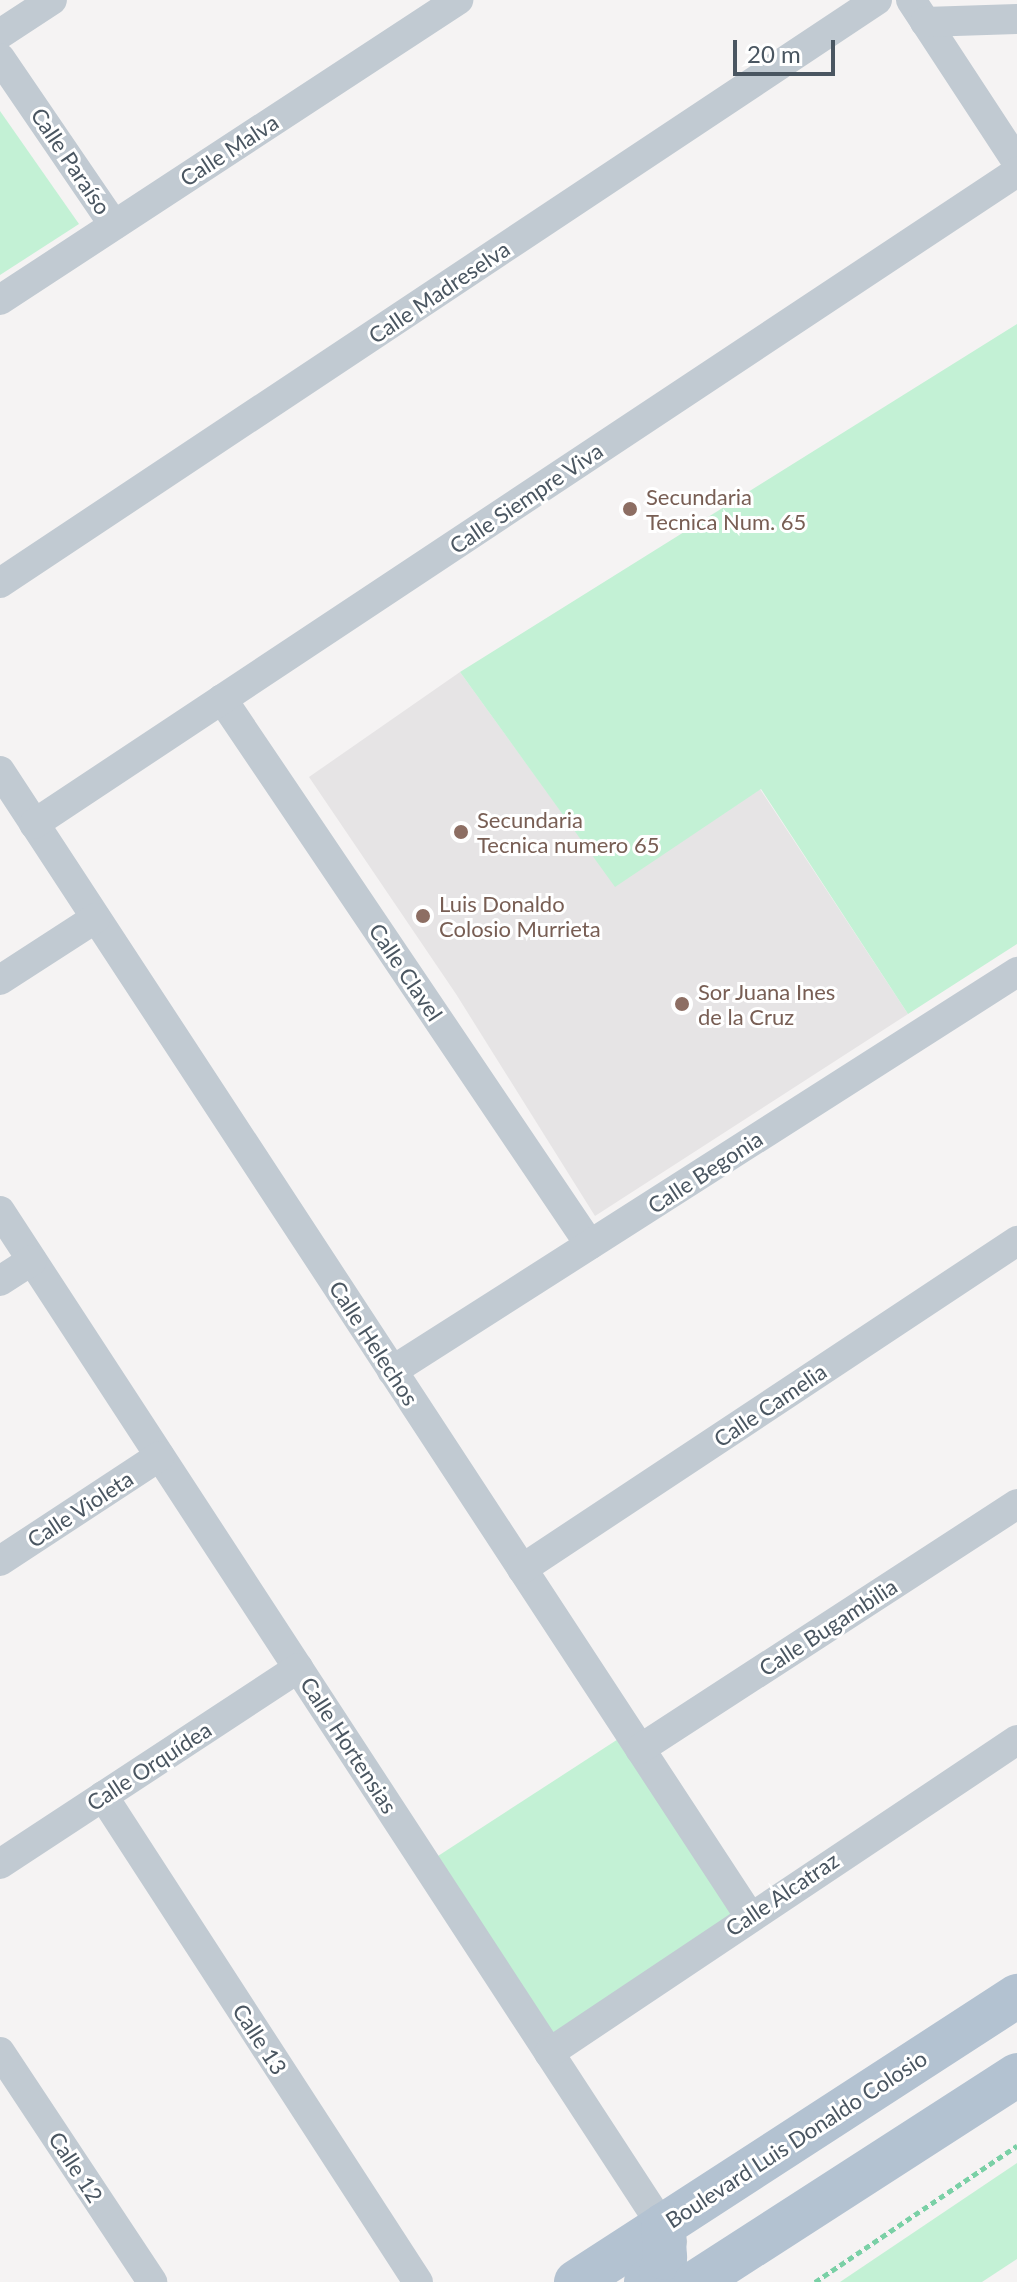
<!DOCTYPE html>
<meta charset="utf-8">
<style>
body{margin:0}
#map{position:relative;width:1017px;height:2282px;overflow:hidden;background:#f5f3f3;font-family:Lato,sans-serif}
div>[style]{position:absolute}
.education>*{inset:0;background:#e6e4e5}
.green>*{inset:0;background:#c3f1d5;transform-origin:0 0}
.path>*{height:5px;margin-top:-2.5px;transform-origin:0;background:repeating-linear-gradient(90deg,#7ad0a6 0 6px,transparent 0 10px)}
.minor>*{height:30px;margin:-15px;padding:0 15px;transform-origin:15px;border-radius:15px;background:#c1cad2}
.primary>*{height:44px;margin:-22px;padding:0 22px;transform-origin:22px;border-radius:22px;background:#b3c2d1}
.dots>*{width:22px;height:22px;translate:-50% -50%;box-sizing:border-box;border:4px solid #fff;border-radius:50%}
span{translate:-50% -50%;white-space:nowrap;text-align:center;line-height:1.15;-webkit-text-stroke:6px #fff;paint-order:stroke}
.street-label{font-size:22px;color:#4a5661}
.education-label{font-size:22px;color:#785e54}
.left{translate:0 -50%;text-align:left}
.scale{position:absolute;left:733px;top:40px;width:102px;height:36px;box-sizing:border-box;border:4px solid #4a5661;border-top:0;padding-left:10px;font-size:24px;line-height:28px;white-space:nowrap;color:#4a5661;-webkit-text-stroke:6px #fff;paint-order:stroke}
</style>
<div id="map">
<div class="education">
<div style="clip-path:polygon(460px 672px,615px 886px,760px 789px,908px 1014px,595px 1216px,456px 994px,309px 777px)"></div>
</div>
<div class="green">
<div style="clip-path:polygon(0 111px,79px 224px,0 275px)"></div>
<div style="clip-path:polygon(1017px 324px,1017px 944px,908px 1014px,761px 789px,615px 887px,460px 672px)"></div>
<div style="left:629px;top:1732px;width:219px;height:242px;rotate:57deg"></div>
<div style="clip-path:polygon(1017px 2163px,1017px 2259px,982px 2282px,840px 2282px)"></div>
</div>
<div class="path">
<div style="left:815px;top:2282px;width:244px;rotate:-34deg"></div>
</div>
<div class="minor">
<div style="left:911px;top:0;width:194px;rotate:56.8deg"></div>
<div style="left:925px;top:22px;width:92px;rotate:-1.9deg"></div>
<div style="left:0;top:34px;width:62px;rotate:-33.2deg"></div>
<div style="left:0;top:58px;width:202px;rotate:55.7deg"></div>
<div style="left:0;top:300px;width:548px;rotate:-33.23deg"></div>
<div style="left:0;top:583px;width:1053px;rotate:-33.61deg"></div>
<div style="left:222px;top:699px;width:658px;rotate:56.02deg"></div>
<div style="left:0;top:771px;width:1367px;rotate:56.79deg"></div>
<div style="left:34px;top:824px;width:1180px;rotate:-33.56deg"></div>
<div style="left:0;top:980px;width:114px;rotate:-32.9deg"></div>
<div style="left:0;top:1211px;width:1230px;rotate:56.88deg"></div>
<div style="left:0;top:1281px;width:38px;rotate:-33deg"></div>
<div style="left:392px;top:1371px;width:742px;rotate:-32.55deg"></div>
<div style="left:0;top:1561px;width:191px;rotate:-33.3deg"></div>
<div style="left:522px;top:1569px;width:594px;rotate:-33.53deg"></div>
<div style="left:640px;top:1749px;width:450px;rotate:-33deg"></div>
<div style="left:103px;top:1796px;width:579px;rotate:57.05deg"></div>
<div style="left:0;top:1864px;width:357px;rotate:-33.3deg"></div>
<div style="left:0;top:2052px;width:276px;rotate:56.5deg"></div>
<div style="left:549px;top:2053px;width:563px;rotate:-33.77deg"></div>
</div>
<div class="primary">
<div style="left:576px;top:2282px;width:526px;rotate:-32.96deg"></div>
<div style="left:646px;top:2282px;width:18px;rotate:-34deg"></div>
<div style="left:661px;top:2272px;width:15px;rotate:-74deg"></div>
<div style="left:665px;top:2258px;width:33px;rotate:-93deg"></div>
<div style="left:696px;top:2282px;width:382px;rotate:-32.8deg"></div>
</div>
<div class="dots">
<div style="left:630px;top:509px;background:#8d6e63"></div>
<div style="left:461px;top:832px;background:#8d6e63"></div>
<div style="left:423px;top:916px;background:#8d6e63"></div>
<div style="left:682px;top:1004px;background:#8d6e63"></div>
</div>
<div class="street-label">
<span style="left:229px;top:150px;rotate:-33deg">Calle Malva</span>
<span style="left:71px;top:161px;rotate:56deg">Calle Paraíso</span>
<span style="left:439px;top:292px;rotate:-34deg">Calle Madreselva</span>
<span style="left:526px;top:498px;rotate:-34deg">Calle Siempre Viva</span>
<span style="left:406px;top:972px;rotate:56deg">Calle Clavel</span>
<span style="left:705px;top:1172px;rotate:-33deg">Calle Begonia</span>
<span style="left:374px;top:1343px;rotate:57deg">Calle Helechos</span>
<span style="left:770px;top:1405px;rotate:-34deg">Calle Camelia</span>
<span style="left:80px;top:1509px;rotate:-33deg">Calle Violeta</span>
<span style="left:828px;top:1627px;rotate:-33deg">Calle Bugambilia</span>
<span style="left:349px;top:1745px;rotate:57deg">Calle Hortensias</span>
<span style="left:149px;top:1766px;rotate:-33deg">Calle Orquídea</span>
<span style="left:782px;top:1894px;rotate:-34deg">Calle Alcatraz</span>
<span style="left:260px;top:2039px;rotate:57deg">Calle 13</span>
<span style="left:796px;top:2139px;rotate:-33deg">Boulevard Luis Donaldo Colosio</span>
<span style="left:76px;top:2167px;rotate:57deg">Calle 12</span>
</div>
<div class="education-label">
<span class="left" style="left:646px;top:509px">Secundaria<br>Tecnica Num. 65</span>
<span class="left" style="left:477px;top:832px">Secundaria<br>Tecnica numero 65</span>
<span class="left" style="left:439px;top:916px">Luis Donaldo<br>Colosio Murrieta</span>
<span class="left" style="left:698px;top:1004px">Sor Juana Ines<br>de la Cruz</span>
</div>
<div class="scale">20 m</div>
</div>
